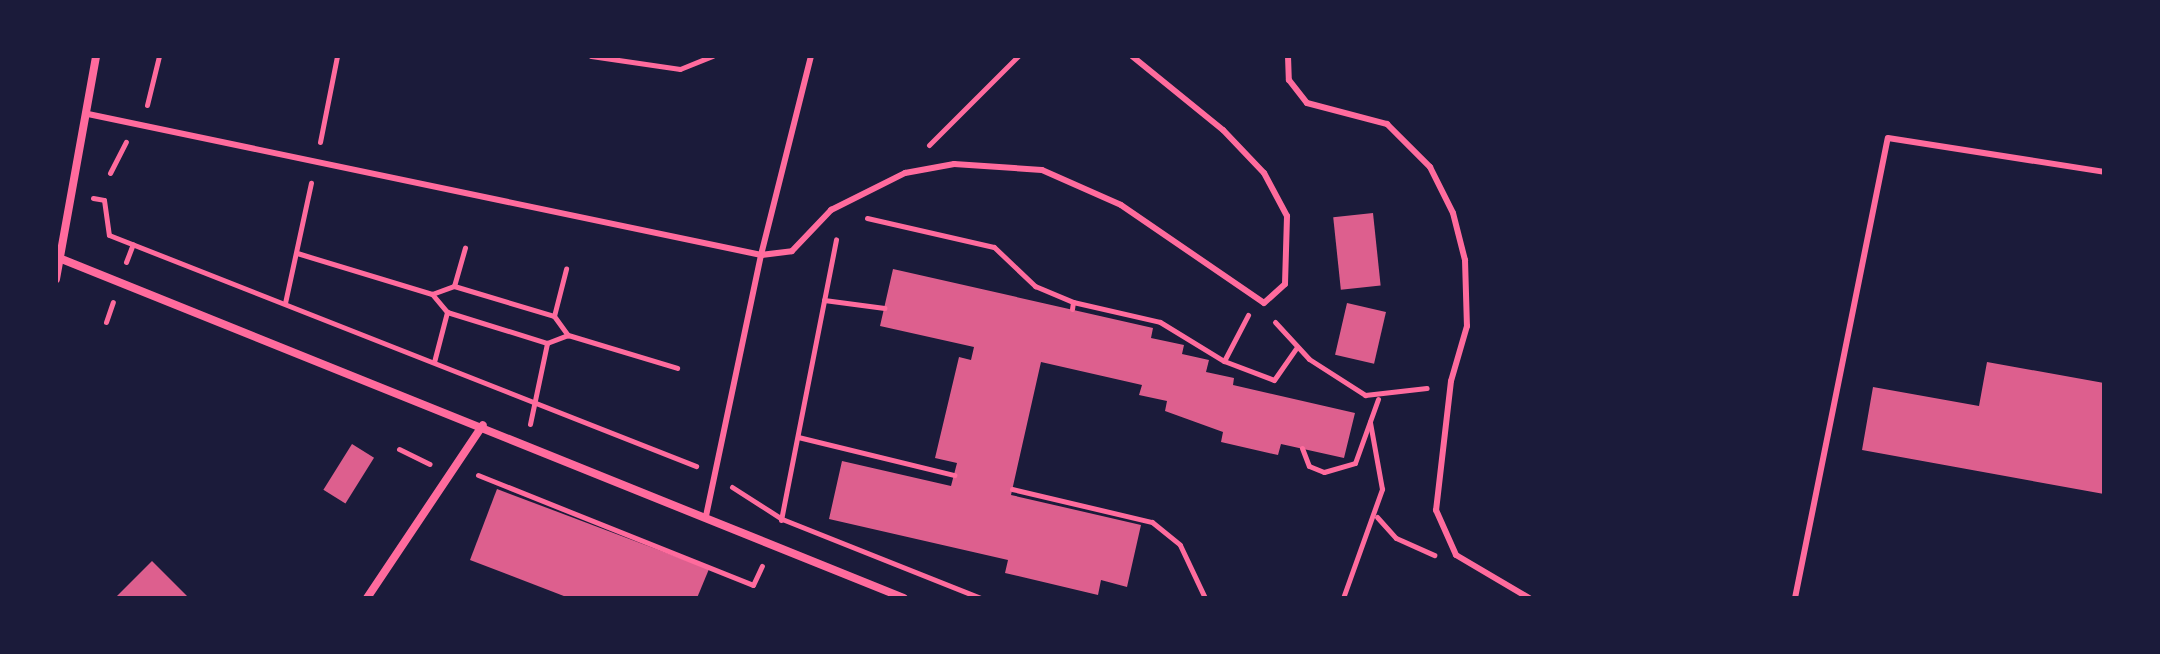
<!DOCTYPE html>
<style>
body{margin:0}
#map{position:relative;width:2160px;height:654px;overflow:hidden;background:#1b1b3a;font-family:"Archivo Narrow",sans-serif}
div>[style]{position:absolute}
.building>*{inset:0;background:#dd5f8e;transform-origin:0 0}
.path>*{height:5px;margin:-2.5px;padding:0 2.5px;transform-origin:2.5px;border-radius:2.5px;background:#ff6b9d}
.service>*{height:6px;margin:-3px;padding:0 3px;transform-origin:3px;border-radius:3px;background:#ff6b9d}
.minor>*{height:8px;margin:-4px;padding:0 4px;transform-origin:4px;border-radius:4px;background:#ff6b9d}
span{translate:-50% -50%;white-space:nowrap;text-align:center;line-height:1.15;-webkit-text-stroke:8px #1b1b3a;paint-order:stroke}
.frame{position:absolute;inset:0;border:58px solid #1b1b3a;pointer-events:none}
</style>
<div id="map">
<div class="building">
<div style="left:1373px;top:213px;width:73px;height:40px;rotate:84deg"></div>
<div style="clip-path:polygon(893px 269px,1153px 328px,1151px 338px,1184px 345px,1182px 354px,1209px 360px,1206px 372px,1234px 378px,1233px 385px,1355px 413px,1344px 458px,1281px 444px,1278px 455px,1221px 442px,1223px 432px,1165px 411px,1167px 401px,1139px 395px,1142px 385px,1041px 362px,1011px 495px,1141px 525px,1127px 587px,1101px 580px,1098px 595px,1005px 573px,1008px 560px,829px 519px,842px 461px,951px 486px,957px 463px,935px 458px,959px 357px,971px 360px,974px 347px,880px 326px)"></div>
<div style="left:1347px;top:303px;width:40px;height:53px;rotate:13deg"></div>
<div style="clip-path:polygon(1987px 362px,2104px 383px,2104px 494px,1862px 450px,1873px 387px,1979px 406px)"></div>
<div style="left:352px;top:444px;width:26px;height:54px;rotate:32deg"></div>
<div style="clip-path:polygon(497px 489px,709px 569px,697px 598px,569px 598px,470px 560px)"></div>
<div style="clip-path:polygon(152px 561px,189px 598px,115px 598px)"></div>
</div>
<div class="path">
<div style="left:591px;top:56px;width:90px;rotate:8.3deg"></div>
<div style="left:680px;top:69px;width:35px;rotate:-22deg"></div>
<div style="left:147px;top:105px;width:50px;rotate:-76.2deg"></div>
<div style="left:320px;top:142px;width:88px;rotate:-78.8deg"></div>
<div style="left:929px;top:145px;width:126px;rotate:-45deg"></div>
<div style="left:110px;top:173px;width:35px;rotate:-63deg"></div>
<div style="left:93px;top:198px;width:11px;rotate:10deg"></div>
<div style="left:104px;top:200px;width:35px;rotate:82deg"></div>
<div style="left:109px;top:235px;width:631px;rotate:21.48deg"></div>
<div style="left:867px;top:218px;width:130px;rotate:12.9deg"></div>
<div style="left:994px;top:247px;width:57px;rotate:43.6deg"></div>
<div style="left:1035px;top:286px;width:41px;rotate:22.8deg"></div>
<div style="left:1073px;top:302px;width:7px;rotate:98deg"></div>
<div style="left:297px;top:253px;width:141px;rotate:16.9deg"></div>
<div style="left:432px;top:294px;width:23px;rotate:50deg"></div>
<div style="left:447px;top:312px;width:105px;rotate:17.2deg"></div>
<div style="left:547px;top:343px;width:22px;rotate:-21deg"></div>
<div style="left:126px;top:262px;width:19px;rotate:-69deg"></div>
<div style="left:454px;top:286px;width:40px;rotate:-74deg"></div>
<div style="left:432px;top:294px;width:23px;rotate:-20deg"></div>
<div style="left:454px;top:286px;width:104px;rotate:16.7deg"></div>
<div style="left:554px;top:316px;width:24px;rotate:54deg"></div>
<div style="left:568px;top:335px;width:114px;rotate:16.8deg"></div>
<div style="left:824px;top:300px;width:61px;rotate:7.6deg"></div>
<div style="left:1073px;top:302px;width:89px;rotate:12.9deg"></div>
<div style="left:1160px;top:322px;width:75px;rotate:31.4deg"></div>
<div style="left:1224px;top:361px;width:53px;rotate:20.8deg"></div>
<div style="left:1274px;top:380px;width:40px;rotate:-55.1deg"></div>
<div style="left:285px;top:303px;width:123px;rotate:-77.8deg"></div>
<div style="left:554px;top:316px;width:49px;rotate:-75.7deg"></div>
<div style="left:106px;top:322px;width:21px;rotate:-71deg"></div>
<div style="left:1275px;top:322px;width:50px;rotate:47.4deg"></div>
<div style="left:1309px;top:359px;width:67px;rotate:32.7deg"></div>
<div style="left:1365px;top:395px;width:62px;rotate:-6.4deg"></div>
<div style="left:1224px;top:361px;width:52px;rotate:-62.4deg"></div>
<div style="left:434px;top:362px;width:52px;rotate:-75.4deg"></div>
<div style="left:530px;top:424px;width:83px;rotate:-78.1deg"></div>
<div style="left:798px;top:437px;width:161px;rotate:13.7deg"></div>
<div style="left:1302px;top:448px;width:19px;rotate:69deg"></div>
<div style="left:1309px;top:466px;width:16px;rotate:22deg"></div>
<div style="left:1324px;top:472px;width:32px;rotate:-16deg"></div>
<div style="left:1355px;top:463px;width:68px;rotate:-70.2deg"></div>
<div style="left:399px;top:449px;width:34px;rotate:26deg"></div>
<div style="left:478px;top:475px;width:296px;rotate:21.8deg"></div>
<div style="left:753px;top:585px;width:21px;rotate:-65deg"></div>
<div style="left:732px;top:487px;width:59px;rotate:32.6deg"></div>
<div style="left:782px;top:519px;width:214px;rotate:21.7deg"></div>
<div style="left:1012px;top:489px;width:144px;rotate:13.3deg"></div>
<div style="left:1152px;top:522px;width:36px;rotate:39deg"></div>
<div style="left:1180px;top:545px;width:59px;rotate:64.7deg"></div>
<div style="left:1377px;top:517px;width:28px;rotate:48deg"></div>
<div style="left:1396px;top:538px;width:42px;rotate:24.1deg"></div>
<div style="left:781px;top:520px;width:286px;rotate:-78.9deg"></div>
<div style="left:1343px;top:598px;width:116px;rotate:-70.3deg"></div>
<div style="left:1382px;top:489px;width:68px;rotate:-100.2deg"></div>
</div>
<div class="service">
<div style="left:811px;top:56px;width:205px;rotate:104.1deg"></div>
<div style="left:761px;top:255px;width:31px;rotate:-7deg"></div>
<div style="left:792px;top:251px;width:57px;rotate:-46.4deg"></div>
<div style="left:831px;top:210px;width:83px;rotate:-26.6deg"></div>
<div style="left:905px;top:173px;width:50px;rotate:-10.4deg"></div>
<div style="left:954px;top:164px;width:88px;rotate:3.9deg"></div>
<div style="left:1042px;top:170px;width:86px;rotate:23.9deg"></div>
<div style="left:1121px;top:205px;width:173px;rotate:34.4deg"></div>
<div style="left:1264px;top:303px;width:28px;rotate:-42deg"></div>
<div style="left:1285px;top:284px;width:68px;rotate:-88.3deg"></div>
<div style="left:1287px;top:216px;width:49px;rotate:-118.1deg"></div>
<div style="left:1264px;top:173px;width:59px;rotate:-133.6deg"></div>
<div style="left:1223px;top:130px;width:117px;rotate:-140.9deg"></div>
<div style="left:1288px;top:56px;width:24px;rotate:88deg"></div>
<div style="left:1289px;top:80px;width:29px;rotate:52deg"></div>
<div style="left:1307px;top:103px;width:83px;rotate:14.7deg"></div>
<div style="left:1387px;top:124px;width:61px;rotate:45deg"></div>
<div style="left:1430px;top:167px;width:51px;rotate:63.4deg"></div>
<div style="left:1453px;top:213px;width:49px;rotate:75.7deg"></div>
<div style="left:1465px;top:260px;width:66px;rotate:88.3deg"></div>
<div style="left:1467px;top:326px;width:57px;rotate:106.2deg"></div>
<div style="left:1451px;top:381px;width:130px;rotate:96.6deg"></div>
<div style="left:1436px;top:510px;width:49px;rotate:66deg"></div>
<div style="left:1456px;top:555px;width:85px;rotate:30.5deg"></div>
<div style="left:88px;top:114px;width:688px;rotate:11.83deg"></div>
<div style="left:761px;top:255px;width:266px;rotate:101.9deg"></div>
<div style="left:1795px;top:598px;width:469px;rotate:-78.6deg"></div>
<div style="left:1888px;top:138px;width:219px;rotate:8.9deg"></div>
</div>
<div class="minor">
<div style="left:64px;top:260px;width:905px;rotate:21.92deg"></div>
<div style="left:56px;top:279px;width:227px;rotate:-79.8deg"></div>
<div style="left:367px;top:598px;width:208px;rotate:-56.2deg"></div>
</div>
<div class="frame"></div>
</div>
